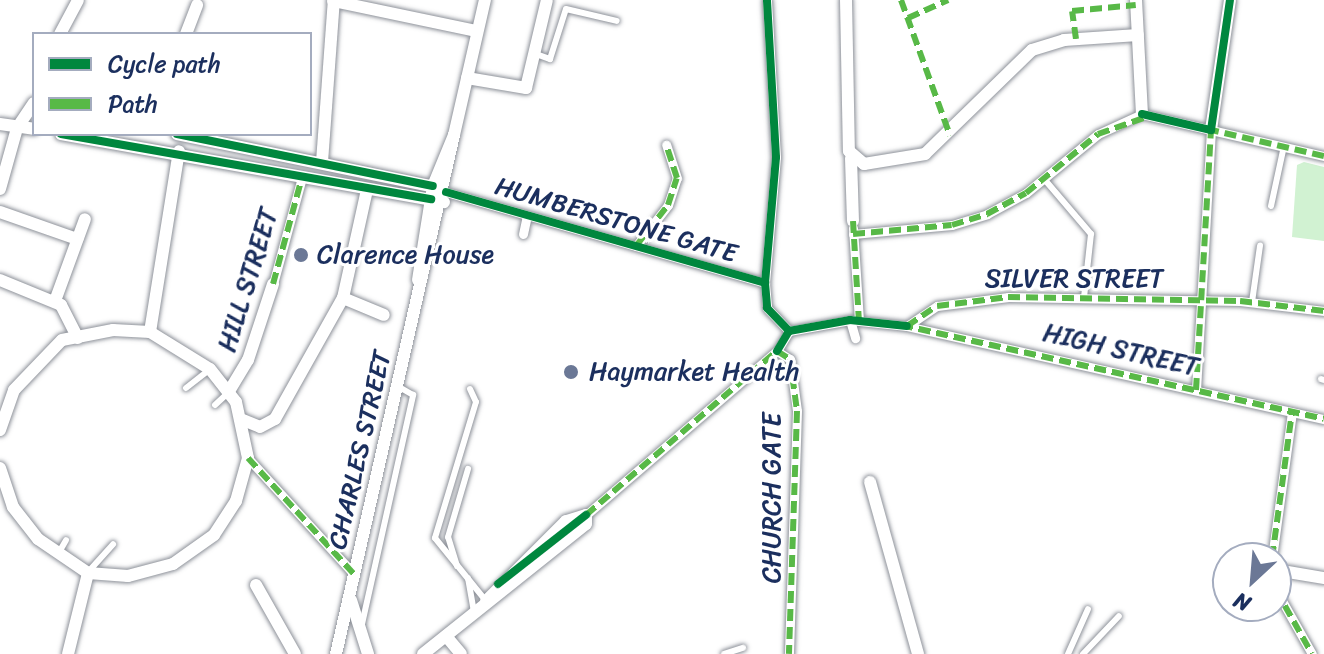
<!DOCTYPE html>
<style>
body{margin:0}
#map{position:relative;width:1324px;height:654px;overflow:hidden;background:#fff;font-family:Sriracha,sans-serif}
div>[style]{position:absolute}
.green>*{inset:0;background:#d1f2d2}
.roads{filter:drop-shadow(0 0 2px #8e929a) drop-shadow(0 0 2px #8e929a)}
.service>*{height:6px;margin:-3px;padding:0 3px;transform-origin:3px;border-radius:3px;background:#fff}
.pedestrian>*{height:9px;margin:-4.5px;padding:0 4.5px;transform-origin:4.5px;border-radius:4.5px;background:#fff}
.minor>*{height:12px;margin:-6px;padding:0 6px;transform-origin:6px;border-radius:6px;background:#fff}
.quiet>*{height:6px;margin-top:-3px;transform-origin:0;background:repeating-linear-gradient(90deg,#58b947 0 12px,transparent 0 18px)}
.cycleway>*{height:8px;margin:-4px;padding:0 4px;transform-origin:4px;border-radius:4px;background:#00873e}
.dots>*{width:22px;height:22px;translate:-50% -50%;box-sizing:border-box;border:4px solid #fff;border-radius:50%}
span{translate:-50% -50%;white-space:nowrap;text-align:center;line-height:1.15;-webkit-text-stroke:6px #fff;paint-order:stroke}
.street-label{font-size:26px;color:#1b2f5e}
.poi-label{font-size:26px;color:#1b2f5e}
.left{translate:0 -50%;text-align:left}
.legend{position:absolute;left:32px;top:32px;width:280px;height:104px;box-sizing:border-box;background:#fff;border:2px solid #a4acbf;margin:0;padding:10px 14px;list-style:none;font-size:24px;color:#1b2f5e}
.legend li{display:flex;align-items:center;gap:16px;height:40px}
.legend b{width:40px;border:2px solid #a4acbf}
.north{position:absolute;left:1212px;top:542px;width:80px;height:80px;box-sizing:border-box;background:#fff;border:2px solid #a4acbf;border-radius:50%;rotate:206deg;font-size:22px;font-weight:700;line-height:32px;text-align:center;color:#1b2f5e}
.north::after{content:'';display:block;margin:auto;width:28px;height:36px;background:#6b7896;clip-path:polygon(50% 0,100% 100%,50% 72%,0 100%)}
</style>
<div id="map">
<div class="green">
<div style="clip-path:polygon(1304px 162px,1324px 167px,1324px 241px,1292px 237px,1297px 165px)"></div>
</div>
<div class="roads">
<div class="service">
<div style="left:536px;top:54px;width:15px;rotate:20deg"></div>
<div style="left:550px;top:59px;width:52px;rotate:-72.3deg"></div>
<div style="left:566px;top:9px;width:52px;rotate:13.2deg"></div>
<div style="left:1045px;top:180px;width:71px;rotate:49.6deg"></div>
<div style="left:1091px;top:234px;width:63px;rotate:96.3deg"></div>
<div style="left:1271px;top:206px;width:61px;rotate:-77.8deg"></div>
<div style="left:1252px;top:302px;width:57px;rotate:-81.9deg"></div>
<div style="left:1321px;top:379px;width:3px;rotate:18deg"></div>
<div style="left:186px;top:388px;width:31px;rotate:-38deg"></div>
<div style="left:470px;top:389px;width:14px;rotate:65deg"></div>
<div style="left:476px;top:402px;width:142px;rotate:106.8deg"></div>
<div style="left:435px;top:538px;width:81px;rotate:51deg"></div>
<div style="left:215px;top:405px;width:18px;rotate:-43deg"></div>
<div style="left:58px;top:554px;width:16px;rotate:-60deg"></div>
<div style="left:457px;top:566px;width:30px;rotate:-107deg"></div>
<div style="left:448px;top:537px;width:71px;rotate:-73.6deg"></div>
<div style="left:89px;top:571px;width:36px;rotate:-48deg"></div>
<div style="left:468px;top:578px;width:34px;rotate:80deg"></div>
<div style="left:362px;top:624px;width:235px;rotate:-77.4deg"></div>
<div style="left:413px;top:395px;width:20px;rotate:-150deg"></div>
<div style="left:724px;top:654px;width:20px;rotate:-18deg"></div>
<div style="left:1068px;top:654px;width:49px;rotate:-66deg"></div>
<div style="left:1083px;top:654px;width:52px;rotate:-46.5deg"></div>
</div>
<div class="pedestrian">
<div style="left:446px;top:192px;width:332px;rotate:15.9deg"></div>
<div style="left:765px;top:283px;width:25px;rotate:85deg"></div>
<div style="left:767px;top:308px;width:32px;rotate:46deg"></div>
<div style="left:853px;top:228px;width:93px;rotate:86.3deg"></div>
<div style="left:523px;top:234px;width:19px;rotate:-78deg"></div>
<div style="left:853px;top:234px;width:99px;rotate:-5.2deg"></div>
<div style="left:952px;top:225px;width:37px;rotate:-17deg"></div>
<div style="left:987px;top:214px;width:44px;rotate:-28.3deg"></div>
<div style="left:1026px;top:193px;width:93px;rotate:-39.3deg"></div>
<div style="left:1098px;top:134px;width:48px;rotate:-24.4deg"></div>
<div style="left:1142px;top:114px;width:187px;rotate:13deg"></div>
<div style="left:636px;top:246px;width:52px;rotate:-52deg"></div>
<div style="left:668px;top:205px;width:28px;rotate:-72deg"></div>
<div style="left:677px;top:178px;width:35px;rotate:-108deg"></div>
<div style="left:765px;top:283px;width:126px;rotate:-85deg"></div>
<div style="left:776px;top:157px;width:157px;rotate:-93.3deg"></div>
<div style="left:273px;top:284px;width:111px;rotate:-74.8deg"></div>
<div style="left:850px;top:320px;width:19px;rotate:74deg"></div>
<div style="left:907px;top:326px;width:36px;rotate:-34deg"></div>
<div style="left:937px;top:306px;width:72px;rotate:-7.2deg"></div>
<div style="left:1008px;top:297px;width:232px;rotate:1deg"></div>
<div style="left:1240px;top:301px;width:85px;rotate:6.8deg"></div>
<div style="left:777px;top:351px;width:23px;rotate:-59deg"></div>
<div style="left:789px;top:331px;width:62px;rotate:-10.2deg"></div>
<div style="left:850px;top:320px;width:57px;rotate:6deg"></div>
<div style="left:907px;top:326px;width:427px;rotate:12.6deg"></div>
<div style="left:777px;top:351px;width:15px;rotate:32deg"></div>
<div style="left:790px;top:359px;width:52px;rotate:82.3deg"></div>
<div style="left:797px;top:411px;width:243px;rotate:91.9deg"></div>
<div style="left:1196px;top:390px;width:260px;rotate:-86.7deg"></div>
<div style="left:248px;top:458px;width:157px;rotate:47.6deg"></div>
<div style="left:586px;top:515px;width:252px;rotate:-40.7deg"></div>
<div style="left:1272px;top:558px;width:147px;rotate:-82.2deg"></div>
<div style="left:1276px;top:590px;width:73px;rotate:60.6deg"></div>
</div>
<div class="minor">
<div style="left:846px;top:0;width:151px;rotate:88.9deg"></div>
<div style="left:849px;top:151px;width:20px;rotate:41deg"></div>
<div style="left:864px;top:164px;width:62px;rotate:-9.3deg"></div>
<div style="left:925px;top:154px;width:149px;rotate:-44.2deg"></div>
<div style="left:1032px;top:50px;width:34px;rotate:-17deg"></div>
<div style="left:1064px;top:40px;width:74px;rotate:-3.9deg"></div>
<div style="left:1136px;top:0;width:114px;rotate:87deg"></div>
<div style="left:333px;top:1px;width:147px;rotate:11.8deg"></div>
<div style="left:60px;top:34px;width:38px;rotate:-62deg"></div>
<div style="left:186px;top:34px;width:31px;rotate:-69deg"></div>
<div style="left:467px;top:78px;width:60px;rotate:9.6deg"></div>
<div style="left:526px;top:88px;width:90px;rotate:-76.6deg"></div>
<div style="left:0;top:124px;width:34px;rotate:8deg"></div>
<div style="left:1211px;top:130px;width:131px;rotate:-81.7deg"></div>
<div style="left:61px;top:134px;width:389px;rotate:10.1deg"></div>
<div style="left:177px;top:134px;width:268px;rotate:11.6deg"></div>
<div style="left:851px;top:158px;width:63px;rotate:88.2deg"></div>
<div style="left:322px;top:162px;width:162px;rotate:-85.8deg"></div>
<div style="left:0;top:189px;width:63px;rotate:-74.4deg"></div>
<div style="left:17px;top:128px;width:30px;rotate:-56deg"></div>
<div style="left:0;top:212px;width:82px;rotate:19.3deg"></div>
<div style="left:0;top:280px;width:66px;rotate:22.3deg"></div>
<div style="left:61px;top:305px;width:37px;rotate:63deg"></div>
<div style="left:418px;top:280px;width:95px;rotate:-80.9deg"></div>
<div style="left:433px;top:186px;width:55px;rotate:-67.6deg"></div>
<div style="left:454px;top:135px;width:139px;rotate:-77.1deg"></div>
<div style="left:343px;top:298px;width:44px;rotate:22.5deg"></div>
<div style="left:55px;top:301px;width:87px;rotate:-69.9deg"></div>
<div style="left:150px;top:332px;width:183px;rotate:-80.9deg"></div>
<div style="left:228px;top:393px;width:39px;rotate:-59deg"></div>
<div style="left:248px;top:360px;width:80px;rotate:-71.8deg"></div>
<div style="left:243px;top:420px;width:18px;rotate:22deg"></div>
<div style="left:260px;top:427px;width:17px;rotate:-28deg"></div>
<div style="left:275px;top:419px;width:139px;rotate:-60.7deg"></div>
<div style="left:343px;top:298px;width:111px;rotate:-77.5deg"></div>
<div style="left:0;top:430px;width:42px;rotate:-70.7deg"></div>
<div style="left:14px;top:390px;width:69px;rotate:-46.2deg"></div>
<div style="left:62px;top:340px;width:52px;rotate:-11.1deg"></div>
<div style="left:113px;top:330px;width:37px;rotate:3deg"></div>
<div style="left:150px;top:332px;width:70px;rotate:31.7deg"></div>
<div style="left:210px;top:369px;width:42px;rotate:51.8deg"></div>
<div style="left:236px;top:402px;width:57px;rotate:77.9deg"></div>
<div style="left:248px;top:458px;width:45px;rotate:105.6deg"></div>
<div style="left:236px;top:501px;width:40px;rotate:122.9deg"></div>
<div style="left:214px;top:535px;width:50px;rotate:144.7deg"></div>
<div style="left:173px;top:564px;width:47px;rotate:165.1deg"></div>
<div style="left:128px;top:576px;width:40px;rotate:-175.7deg"></div>
<div style="left:88px;top:573px;width:60px;rotate:-145.8deg"></div>
<div style="left:38px;top:539px;width:41px;rotate:-128deg"></div>
<div style="left:13px;top:507px;width:41px;rotate:-108.4deg"></div>
<div style="left:870px;top:482px;width:179px;rotate:74.4deg"></div>
<div style="left:1276px;top:570px;width:49px;rotate:9.5deg"></div>
<div style="left:256px;top:585px;width:79px;rotate:60.5deg"></div>
<div style="left:351px;top:600px;width:57px;rotate:72.5deg"></div>
<div style="left:446px;top:636px;width:23px;rotate:50deg"></div>
<div style="left:68px;top:654px;width:83px;rotate:-76.1deg"></div>
<div style="left:336px;top:654px;width:532px;rotate:-77.19deg"></div>
<div style="left:423px;top:654px;width:208px;rotate:-38.6deg"></div>
<div style="left:586px;top:524px;width:9px;rotate:-90deg"></div>
<div style="left:586px;top:515px;width:21px;rotate:163deg"></div>
<div style="left:566px;top:521px;width:113px;rotate:135deg"></div>
</div>
</div>
<div class="quiet">
<div style="left:901px;top:0;width:144px;rotate:70.1deg"></div>
<div style="left:908px;top:18px;width:44px;rotate:-24.2deg"></div>
<div style="left:1076px;top:39px;width:28px;rotate:-98deg"></div>
<div style="left:1072px;top:11px;width:64px;rotate:-5.4deg"></div>
<div style="left:1207px;top:129px;width:120px;rotate:13deg"></div>
<div style="left:853px;top:221px;width:100px;rotate:86.6deg"></div>
<div style="left:853px;top:234px;width:99px;rotate:-5.2deg"></div>
<div style="left:952px;top:225px;width:37px;rotate:-17deg"></div>
<div style="left:987px;top:214px;width:44px;rotate:-28.3deg"></div>
<div style="left:1026px;top:193px;width:93px;rotate:-39.3deg"></div>
<div style="left:1098px;top:134px;width:54px;rotate:-19.4deg"></div>
<div style="left:636px;top:246px;width:52px;rotate:-52deg"></div>
<div style="left:668px;top:205px;width:28px;rotate:-72deg"></div>
<div style="left:677px;top:178px;width:35px;rotate:-108deg"></div>
<div style="left:273px;top:284px;width:111px;rotate:-74.8deg"></div>
<div style="left:901px;top:325px;width:433px;rotate:12.5deg"></div>
<div style="left:907px;top:326px;width:36px;rotate:-34deg"></div>
<div style="left:937px;top:306px;width:72px;rotate:-7.2deg"></div>
<div style="left:1008px;top:297px;width:232px;rotate:1deg"></div>
<div style="left:1240px;top:301px;width:85px;rotate:6.8deg"></div>
<div style="left:777px;top:351px;width:15px;rotate:32deg"></div>
<div style="left:790px;top:359px;width:52px;rotate:82.3deg"></div>
<div style="left:797px;top:411px;width:243px;rotate:91.9deg"></div>
<div style="left:1196px;top:390px;width:260px;rotate:-86.7deg"></div>
<div style="left:248px;top:458px;width:157px;rotate:47.6deg"></div>
<div style="left:586px;top:515px;width:252px;rotate:-40.7deg"></div>
<div style="left:1272px;top:558px;width:147px;rotate:-82.2deg"></div>
<div style="left:1276px;top:590px;width:73px;rotate:60.6deg"></div>
</div>
<div class="cycleway">
<div style="left:1142px;top:114px;width:71px;rotate:13.1deg"></div>
<div style="left:1211px;top:130px;width:131px;rotate:-81.7deg"></div>
<div style="left:61px;top:134px;width:376px;rotate:10deg"></div>
<div style="left:177px;top:134px;width:261px;rotate:11.5deg"></div>
<div style="left:446px;top:192px;width:332px;rotate:15.9deg"></div>
<div style="left:765px;top:283px;width:25px;rotate:85deg"></div>
<div style="left:767px;top:308px;width:32px;rotate:46deg"></div>
<div style="left:765px;top:283px;width:126px;rotate:-85deg"></div>
<div style="left:776px;top:157px;width:157px;rotate:-93.3deg"></div>
<div style="left:777px;top:351px;width:23px;rotate:-59deg"></div>
<div style="left:789px;top:331px;width:62px;rotate:-10.2deg"></div>
<div style="left:850px;top:320px;width:57px;rotate:6deg"></div>
<div style="left:498px;top:584px;width:112px;rotate:-38.1deg"></div>
</div>
<div class="dots">
<div style="left:301px;top:255px;background:#6b7896"></div>
<div style="left:571px;top:372px;background:#6b7896"></div>
</div>
<div class="street-label">
<span style="left:616px;top:220px;rotate:16deg">HUMBERSTONE GATE</span>
<span style="left:1074px;top:279px">SILVER STREET</span>
<span style="left:248px;top:280px;rotate:-73deg">HILL STREET</span>
<span style="left:1121px;top:350px;rotate:13deg">HIGH STREET</span>
<span style="left:360px;top:450px;rotate:-77deg">CHARLES STREET</span>
<span style="left:772px;top:498px;rotate:-90deg">CHURCH GATE</span>
</div>
<div class="poi-label">
<span class="left" style="left:317px;top:255px">Clarence House</span>
<span class="left" style="left:589px;top:372px">Haymarket Health</span>
</div>
<ul class="legend">
<li><b style="height:10px;background:#00873e"></b>Cycle path</li>
<li><b style="height:10px;background:#58b947"></b>Path</li>
</ul>
<div class="north">N</div>
</div>
